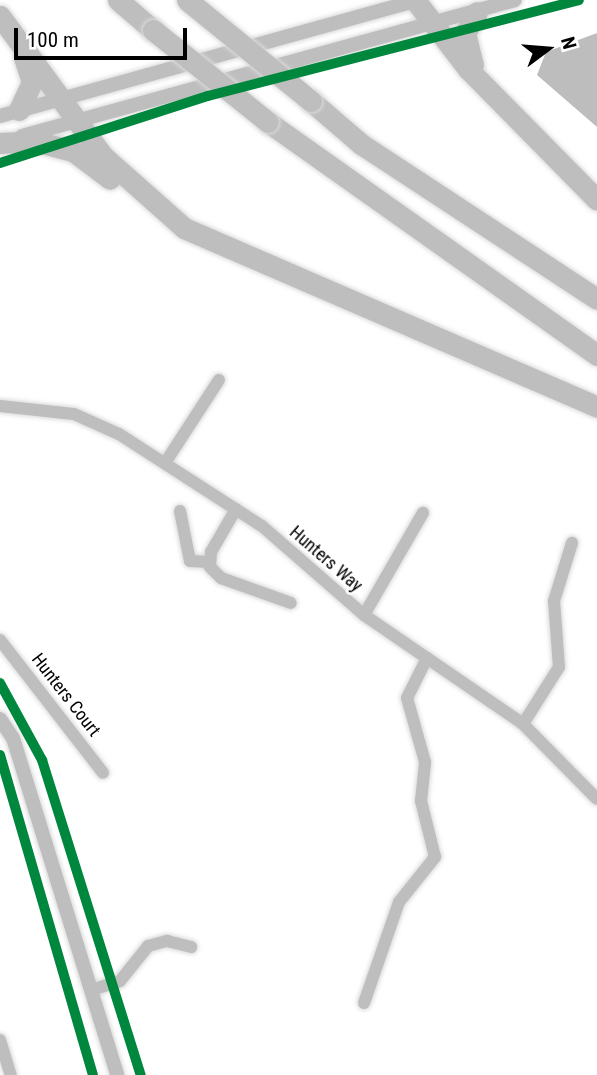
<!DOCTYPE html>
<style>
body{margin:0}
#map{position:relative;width:597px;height:1075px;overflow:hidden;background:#fff;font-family:"Roboto Condensed",sans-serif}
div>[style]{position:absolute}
.water>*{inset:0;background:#bdbdbd}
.roads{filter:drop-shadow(0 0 2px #dbdbdb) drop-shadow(0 0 2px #dbdbdb)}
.minor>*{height:12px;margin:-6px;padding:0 6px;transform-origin:6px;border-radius:6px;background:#bebebe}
.tertiary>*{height:14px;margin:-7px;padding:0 7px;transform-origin:7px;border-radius:7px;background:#bebebe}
.motorway>*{height:21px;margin:-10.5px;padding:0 10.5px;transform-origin:10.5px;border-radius:10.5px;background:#bebebe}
.bridges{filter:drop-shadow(0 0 2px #dbdbdb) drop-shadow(0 0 2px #dbdbdb)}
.motorway-bridge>*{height:21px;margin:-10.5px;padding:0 10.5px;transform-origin:10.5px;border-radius:10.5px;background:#bebebe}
.cycleway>*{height:10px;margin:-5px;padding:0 5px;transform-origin:5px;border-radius:5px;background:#00873e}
span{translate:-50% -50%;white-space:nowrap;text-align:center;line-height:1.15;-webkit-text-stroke:5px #fff;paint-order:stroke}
.street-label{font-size:18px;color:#000}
.north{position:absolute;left:513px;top:14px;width:70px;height:70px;-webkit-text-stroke:5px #fff;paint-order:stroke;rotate:74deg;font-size:19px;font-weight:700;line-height:28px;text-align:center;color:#000}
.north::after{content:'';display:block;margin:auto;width:24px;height:32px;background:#000;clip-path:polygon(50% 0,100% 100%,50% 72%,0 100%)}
.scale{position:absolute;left:14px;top:28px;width:173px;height:32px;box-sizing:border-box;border:4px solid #000;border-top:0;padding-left:9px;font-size:21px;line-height:24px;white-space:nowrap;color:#000;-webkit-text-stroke:5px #fff;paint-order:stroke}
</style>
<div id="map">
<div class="water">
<div style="clip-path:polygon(597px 33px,597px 127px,537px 75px,546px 52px)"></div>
</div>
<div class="roads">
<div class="minor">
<div style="left:0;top:406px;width:74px;rotate:6.2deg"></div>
<div style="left:74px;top:414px;width:49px;rotate:24deg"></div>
<div style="left:119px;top:434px;width:170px;rotate:32.8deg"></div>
<div style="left:262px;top:526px;width:135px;rotate:41.1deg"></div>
<div style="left:364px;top:615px;width:193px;rotate:34.4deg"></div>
<div style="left:523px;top:724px;width:105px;rotate:45.4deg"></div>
<div style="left:165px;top:463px;width:99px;rotate:-57deg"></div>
<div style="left:236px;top:509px;width:50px;rotate:120.2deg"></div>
<div style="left:211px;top:552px;width:15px;rotate:94deg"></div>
<div style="left:210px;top:567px;width:16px;rotate:45deg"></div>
<div style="left:221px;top:578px;width:74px;rotate:19.7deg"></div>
<div style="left:180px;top:511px;width:51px;rotate:78.7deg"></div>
<div style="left:190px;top:561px;width:19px;rotate:3deg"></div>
<div style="left:364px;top:615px;width:118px;rotate:-60deg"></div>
<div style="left:0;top:640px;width:168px;rotate:52.2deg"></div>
<div style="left:523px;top:724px;width:67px;rotate:-57.7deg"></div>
<div style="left:559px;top:667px;width:66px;rotate:-94.3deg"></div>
<div style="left:554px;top:601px;width:61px;rotate:-72.8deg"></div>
<div style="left:91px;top:990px;width:30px;rotate:-17deg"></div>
<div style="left:120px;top:981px;width:45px;rotate:-51.3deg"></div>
<div style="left:148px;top:946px;width:20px;rotate:-15deg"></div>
<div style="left:167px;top:941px;width:25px;rotate:14deg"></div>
<div style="left:364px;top:1003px;width:107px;rotate:-70.9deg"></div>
<div style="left:399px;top:902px;width:58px;rotate:-51.3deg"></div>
<div style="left:435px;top:857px;width:58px;rotate:-104deg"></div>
<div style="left:421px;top:801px;width:39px;rotate:-84deg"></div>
<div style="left:425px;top:762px;width:66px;rotate:-105.7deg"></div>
<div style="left:407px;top:698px;width:45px;rotate:-63.4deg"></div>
<div style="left:0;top:1040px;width:37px;rotate:73deg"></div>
</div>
<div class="tertiary">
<div style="left:0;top:116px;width:435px;rotate:-15.5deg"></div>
<div style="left:22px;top:136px;width:511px;rotate:-15.42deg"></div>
<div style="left:0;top:719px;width:23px;rotate:56deg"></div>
<div style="left:13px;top:738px;width:353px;rotate:72.8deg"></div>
</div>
<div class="motorway">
<div style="left:118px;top:0;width:46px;rotate:40.6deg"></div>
<div style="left:415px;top:0;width:88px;rotate:52.4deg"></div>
<div style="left:469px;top:70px;width:182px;rotate:45.4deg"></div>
<div style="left:0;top:16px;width:174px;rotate:53.7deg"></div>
<div style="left:103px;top:156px;width:108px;rotate:41.6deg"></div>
<div style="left:184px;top:228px;width:450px;rotate:23.4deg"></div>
<div style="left:473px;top:65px;width:33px;rotate:-104deg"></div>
<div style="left:465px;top:33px;width:24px;rotate:-60deg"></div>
<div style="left:311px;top:101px;width:66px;rotate:40.7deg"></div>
<div style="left:361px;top:144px;width:282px;rotate:33.3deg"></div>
<div style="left:19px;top:110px;width:31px;rotate:-65deg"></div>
<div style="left:32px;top:82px;width:26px;rotate:-108deg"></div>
<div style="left:268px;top:122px;width:403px;rotate:35.3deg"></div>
<div style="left:0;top:143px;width:35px;rotate:-3deg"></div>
<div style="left:35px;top:141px;width:39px;rotate:15deg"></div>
<div style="left:73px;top:151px;width:46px;rotate:37.1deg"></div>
</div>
</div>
<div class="bridges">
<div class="motorway-bridge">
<div style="left:187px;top:0;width:160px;rotate:39.2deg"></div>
<div style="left:153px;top:30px;width:147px;rotate:38.7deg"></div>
</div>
</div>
<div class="cycleway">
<div style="left:0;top:163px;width:219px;rotate:-17.9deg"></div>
<div style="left:208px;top:96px;width:383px;rotate:-14.5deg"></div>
<div style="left:0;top:683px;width:88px;rotate:61.4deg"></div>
<div style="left:42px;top:760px;width:330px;rotate:72.6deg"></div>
<div style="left:0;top:755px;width:333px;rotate:73.8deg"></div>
</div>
<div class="street-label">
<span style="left:326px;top:559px;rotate:41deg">Hunters Way</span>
<span style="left:66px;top:695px;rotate:52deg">Hunters Court</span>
</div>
<div class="north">N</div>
<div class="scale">100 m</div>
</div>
